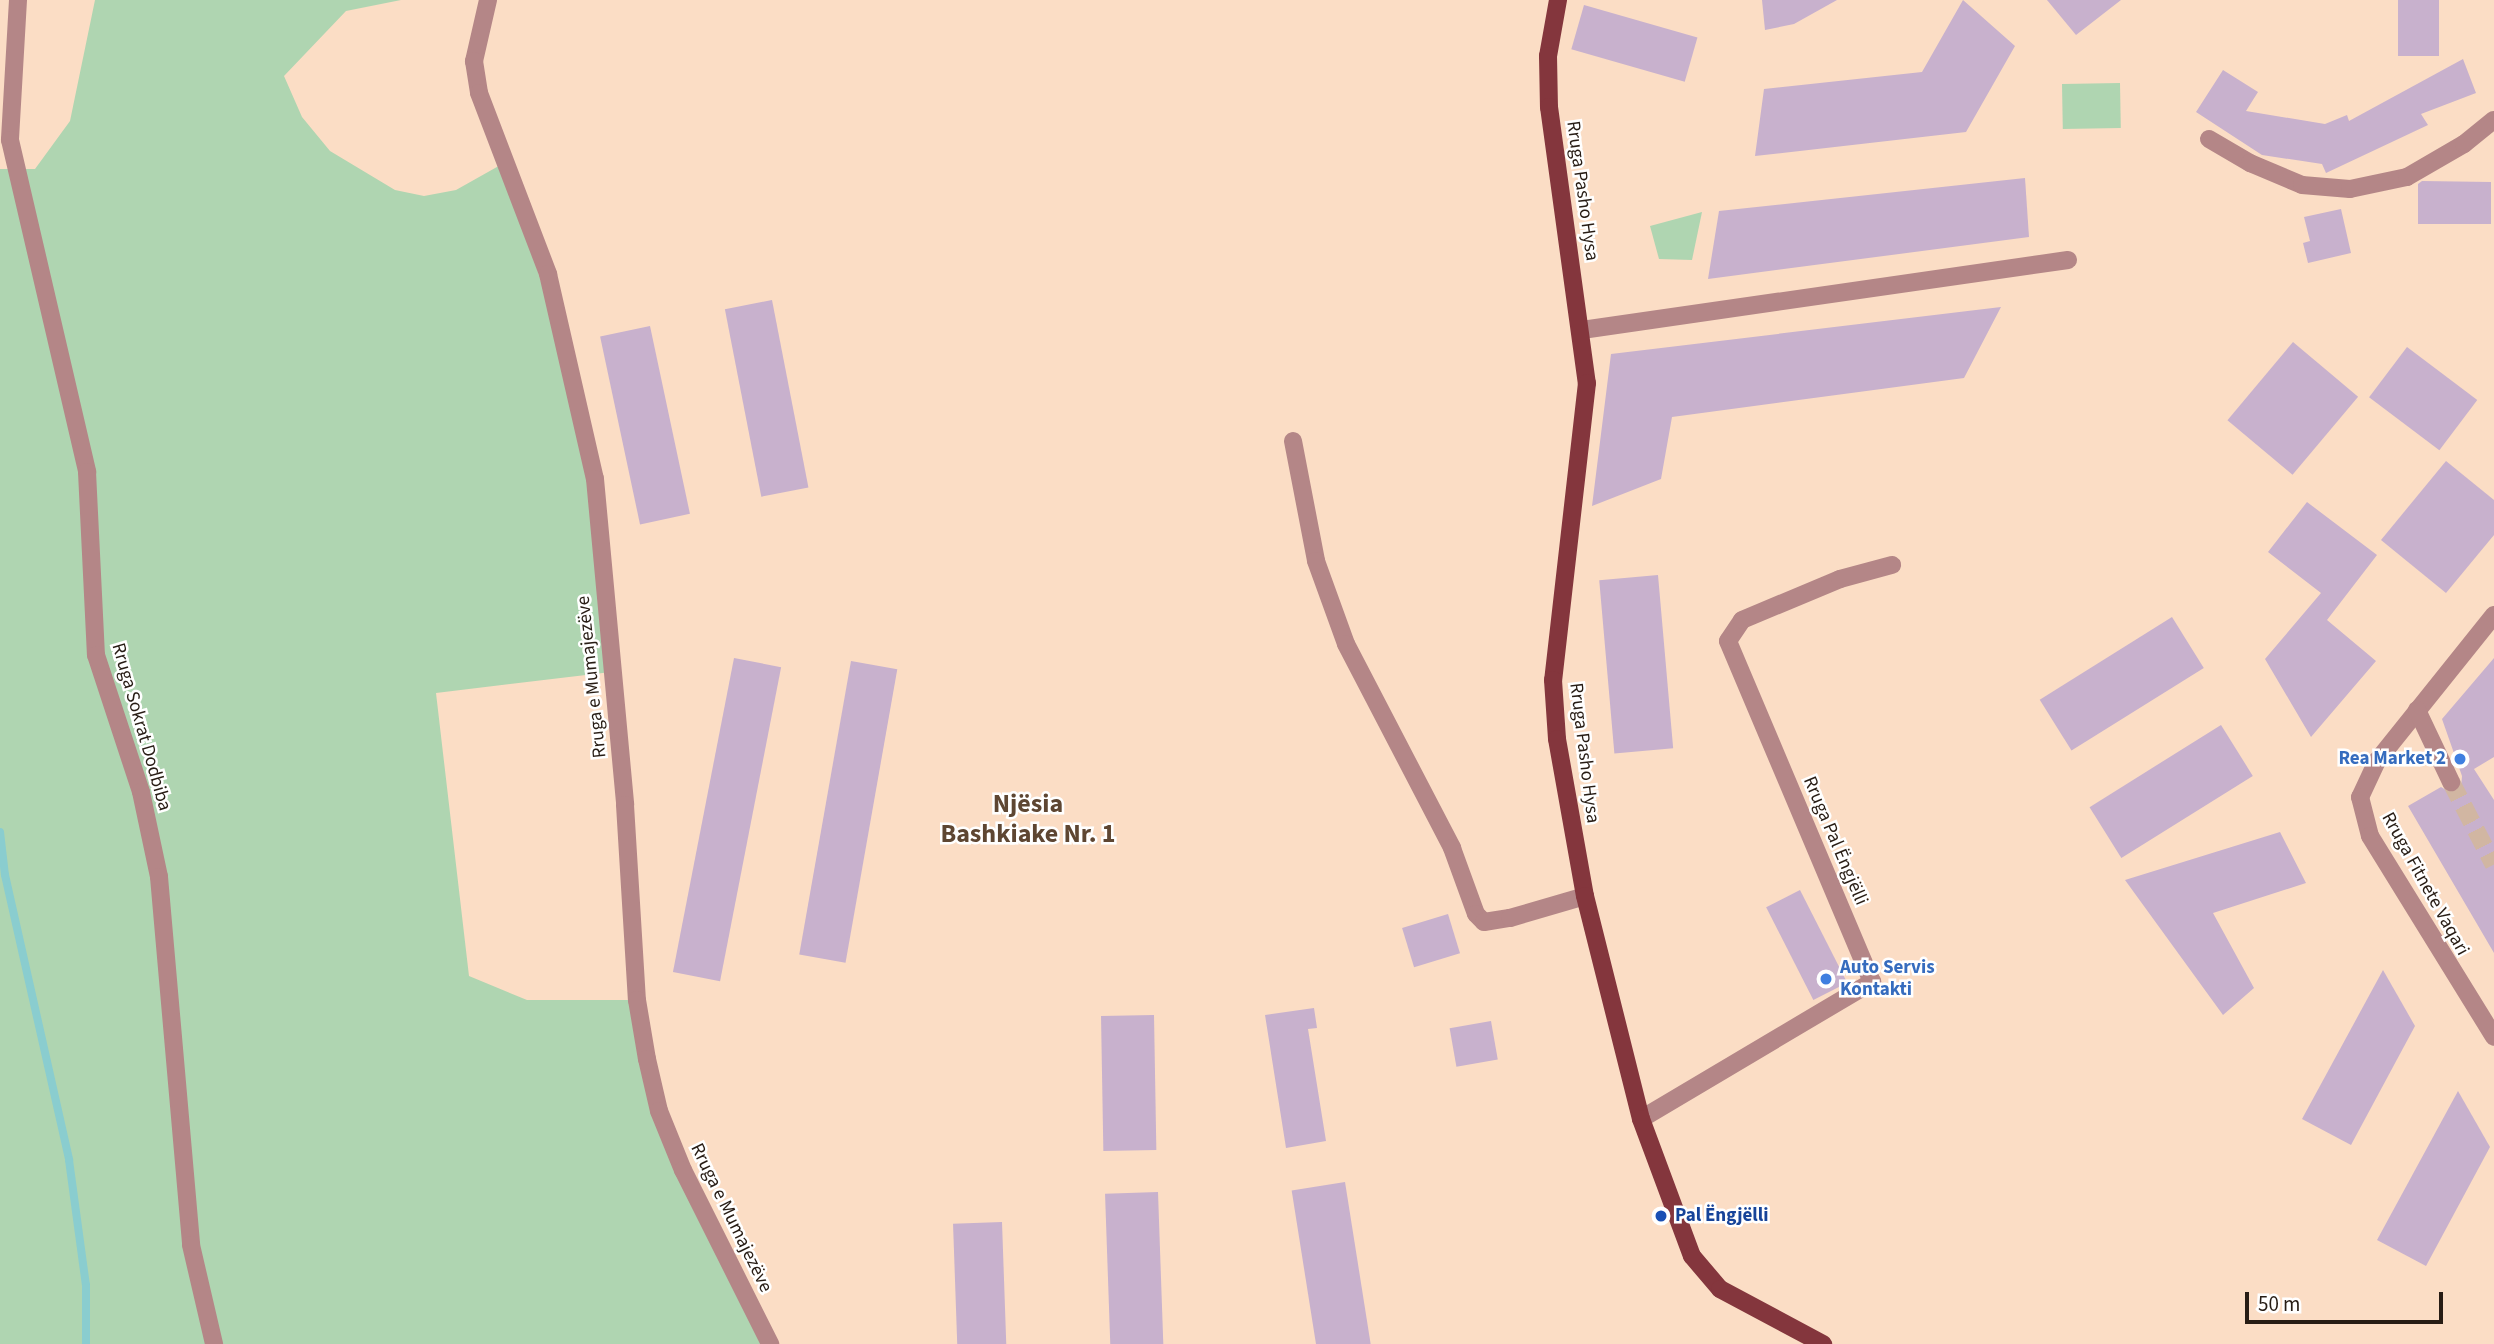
<!DOCTYPE html>
<meta charset="utf-8">
<style>
body{margin:0}
#map{position:relative;width:2494px;height:1344px;overflow:hidden;background:#fbddc5;font-family:"Source Sans 3",sans-serif}
div>[style]{position:absolute}
.green>*{inset:0;background:#afd5b1;transform-origin:0 0}
.stream>*{height:8px;margin:-4px;padding:0 4px;transform-origin:4px;border-radius:4px;background:#8acdcf}
.building>*{inset:0;background:#c8b1cd;transform-origin:0 0}
.minor-tunnel>*{height:18px;margin-top:-9px;transform-origin:0;background:repeating-linear-gradient(90deg,#d1b6a2 0 18px,transparent 0 27px)}
.minor>*{height:18px;margin:-9px;padding:0 9px;transform-origin:9px;border-radius:9px;background:#b48687}
.major>*{height:18px;margin:-9px;padding:0 9px;transform-origin:9px;border-radius:9px;background:#84363d}
.dots>*{width:19px;height:19px;translate:-50% -50%;box-sizing:border-box;border:4px solid #fff;border-radius:50%}
span{translate:-50% -50%;white-space:nowrap;text-align:center;line-height:1.15;-webkit-text-stroke:5px #fff;paint-order:stroke}
.street-label{font-size:19px;color:#271c14}
.shop-label{font-size:19px;color:#366cbe;font-weight:700}
.right{translate:-100% -50%;text-align:right}
.left{translate:0 -50%;text-align:left}
.transit-label{font-size:19px;color:#164399;font-weight:700}
.district-label{font-size:26px;color:#5e4632;font-weight:700}
.scale{position:absolute;left:2245px;top:1292px;width:198px;height:32px;box-sizing:border-box;border:4px solid #271c14;border-top:0;padding-left:9px;font-size:21px;line-height:24px;white-space:nowrap;color:#271c14;-webkit-text-stroke:5px #fff;paint-order:stroke}
</style>
<div id="map">
<div class="green">
<div style="clip-path:polygon(95px 0,401px 0,346px 11px,284px 76px,302px 117px,330px 151px,395px 190px,424px 196px,456px 190px,504px 163px,584px 419px,611px 672px,436px 693px,469px 976px,527px 1000px,637px 1000px,659px 1111px,770px 1344px,0 1344px,0 169px,35px 169px,70px 121px)"></div>
<div style="left:2120px;top:83px;width:45px;height:58px;rotate:89deg"></div>
<div style="clip-path:polygon(1702px 212px,1692px 260px,1659px 259px,1650px 226px)"></div>
</div>
<div class="stream">
<div style="left:0;top:832px;width:43px;rotate:83.4deg"></div>
<div style="left:5px;top:875px;width:292px;rotate:77.3deg"></div>
<div style="left:69px;top:1160px;width:126px;rotate:82.3deg"></div>
<div style="left:86px;top:1285px;width:59px;rotate:90deg"></div>
</div>
<div class="building">
<div style="clip-path:polygon(1762px 0,1837px 0,1794px 24px,1765px 30px)"></div>
<div style="clip-path:polygon(1963px 0,2015px 46px,1966px 132px,1755px 156px,1764px 89px,1922px 72px)"></div>
<div style="clip-path:polygon(2047px 0,2121px 0,2076px 35px)"></div>
<div style="left:2398px;top:0;width:41px;height:56px"></div>
<div style="left:1584px;top:5px;width:118px;height:46px;rotate:16deg"></div>
<div style="clip-path:polygon(2463px 59px,2476px 93px,2421px 114px,2428px 125px,2326px 173px,2322px 164px,2262px 155px,2196px 112px,2223px 70px,2258px 92px,2246px 111px,2325px 124px,2347px 115px,2349px 121px)"></div>
<div style="clip-path:polygon(2025px 178px,2029px 237px,1708px 279px,1719px 211px)"></div>
<div style="clip-path:polygon(2422px 181px,2491px 182px,2491px 224px,2418px 224px,2418px 184px)"></div>
<div style="clip-path:polygon(2341px 209px,2351px 253px,2308px 263px,2303px 243px,2310px 241px,2304px 217px)"></div>
<div style="left:772px;top:300px;width:191px;height:48px;rotate:79deg"></div>
<div style="clip-path:polygon(2001px 307px,1964px 378px,1672px 417px,1661px 479px,1592px 506px,1611px 354px)"></div>
<div style="left:650px;top:326px;width:192px;height:51px;rotate:78deg"></div>
<div style="left:2293px;top:342px;width:85px;height:102px;rotate:40deg"></div>
<div style="left:2407px;top:347px;width:88px;height:63px;rotate:37deg"></div>
<div style="clip-path:polygon(2446px 461px,2494px 500px,2494px 535px,2446px 593px,2381px 540px)"></div>
<div style="clip-path:polygon(2307px 502px,2377px 555px,2327px 620px,2376px 661px,2311px 737px,2265px 659px,2321px 593px,2268px 552px)"></div>
<div style="left:1658px;top:575px;width:174px;height:59px;rotate:85deg"></div>
<div style="left:2172px;top:617px;width:60px;height:156px;rotate:58deg"></div>
<div style="left:734px;top:658px;width:48px;height:320px;rotate:11deg"></div>
<div style="clip-path:polygon(2494px 658px,2494px 757px,2474px 769px,2494px 800px,2494px 953px,2408px 806px,2441px 787px,2451px 793px,2461px 788px,2462px 776px,2442px 719px)"></div>
<div style="left:851px;top:661px;width:47px;height:298px;rotate:10deg"></div>
<div style="left:2221px;top:725px;width:60px;height:155px;rotate:58deg"></div>
<div style="clip-path:polygon(2280px 832px,2306px 883px,2213px 913px,2254px 988px,2223px 1015px,2125px 880px)"></div>
<div style="left:1800px;top:890px;width:104px;height:38px;rotate:63deg"></div>
<div style="left:1448px;top:914px;width:41px;height:48px;rotate:73deg"></div>
<div style="clip-path:polygon(2383px 970px,2415px 1026px,2351px 1145px,2302px 1119px)"></div>
<div style="clip-path:polygon(1314px 1008px,1317px 1028px,1308px 1029px,1326px 1141px,1286px 1148px,1265px 1015px)"></div>
<div style="left:1154px;top:1015px;width:135px;height:53px;rotate:89deg"></div>
<div style="left:1491px;top:1021px;width:39px;height:42px;rotate:80deg"></div>
<div style="clip-path:polygon(2458px 1091px,2490px 1147px,2426px 1266px,2377px 1240px)"></div>
<div style="left:1345px;top:1182px;width:164px;height:54px;rotate:81deg"></div>
<div style="left:1158px;top:1192px;width:152px;height:53px;rotate:88deg"></div>
<div style="left:1002px;top:1222px;width:122px;height:49px;rotate:88deg"></div>
</div>
<div class="minor-tunnel">
<div style="left:2451px;top:782px;width:93px;rotate:62.6deg"></div>
</div>
<div class="minor">
<div style="left:18px;top:0;width:140px;rotate:93.3deg"></div>
<div style="left:10px;top:140px;width:341px;rotate:76.9deg"></div>
<div style="left:87px;top:472px;width:183px;rotate:87.2deg"></div>
<div style="left:96px;top:655px;width:144px;rotate:71.8deg"></div>
<div style="left:141px;top:792px;width:87px;rotate:78deg"></div>
<div style="left:159px;top:877px;width:369px;rotate:85deg"></div>
<div style="left:191px;top:1245px;width:102px;rotate:76.9deg"></div>
<div style="left:488px;top:0;width:63px;rotate:102.9deg"></div>
<div style="left:474px;top:61px;width:32px;rotate:81deg"></div>
<div style="left:479px;top:93px;width:194px;rotate:69.1deg"></div>
<div style="left:548px;top:274px;width:210px;rotate:77.1deg"></div>
<div style="left:595px;top:479px;width:327px;rotate:84.7deg"></div>
<div style="left:625px;top:805px;width:195px;rotate:86.5deg"></div>
<div style="left:637px;top:1000px;width:60px;rotate:80.4deg"></div>
<div style="left:647px;top:1059px;width:53px;rotate:77deg"></div>
<div style="left:659px;top:1111px;width:64px;rotate:67.9deg"></div>
<div style="left:683px;top:1170px;width:195px;rotate:63.4deg"></div>
<div style="left:2209px;top:139px;width:48px;rotate:30.3deg"></div>
<div style="left:2250px;top:163px;width:56px;rotate:22.9deg"></div>
<div style="left:2302px;top:185px;width:48px;rotate:4.8deg"></div>
<div style="left:2350px;top:189px;width:58px;rotate:-11.9deg"></div>
<div style="left:2407px;top:177px;width:66px;rotate:-30.1deg"></div>
<div style="left:2464px;top:144px;width:38px;rotate:-39deg"></div>
<div style="left:1582px;top:330px;width:491px;rotate:-8.2deg"></div>
<div style="left:1293px;top:441px;width:122px;rotate:79.1deg"></div>
<div style="left:1316px;top:561px;width:88px;rotate:70.1deg"></div>
<div style="left:1346px;top:644px;width:230px;rotate:62.5deg"></div>
<div style="left:1452px;top:848px;width:70px;rotate:70deg"></div>
<div style="left:1476px;top:914px;width:11px;rotate:45deg"></div>
<div style="left:1484px;top:922px;width:26px;rotate:-9deg"></div>
<div style="left:1510px;top:918px;width:78px;rotate:-16.3deg"></div>
<div style="left:2494px;top:615px;width:187px;rotate:128.7deg"></div>
<div style="left:2377px;top:761px;width:40px;rotate:115deg"></div>
<div style="left:2360px;top:797px;width:40px;rotate:75.6deg"></div>
<div style="left:2370px;top:836px;width:236px;rotate:58.3deg"></div>
<div style="left:2417px;top:710px;width:80px;rotate:64.7deg"></div>
<div style="left:1641px;top:1119px;width:269px;rotate:-30.7deg"></div>
<div style="left:1872px;top:982px;width:370px;rotate:-112.9deg"></div>
<div style="left:1728px;top:641px;width:25px;rotate:-56deg"></div>
<div style="left:1742px;top:620px;width:106px;rotate:-22.7deg"></div>
<div style="left:1840px;top:579px;width:54px;rotate:-15.1deg"></div>
</div>
<div class="major">
<div style="left:1558px;top:0;width:57px;rotate:100.1deg"></div>
<div style="left:1548px;top:56px;width:51px;rotate:88.9deg"></div>
<div style="left:1549px;top:107px;width:279px;rotate:82.2deg"></div>
<div style="left:1587px;top:383px;width:299px;rotate:96.5deg"></div>
<div style="left:1553px;top:680px;width:59px;rotate:86.1deg"></div>
<div style="left:1557px;top:739px;width:159px;rotate:79.9deg"></div>
<div style="left:1585px;top:896px;width:230px;rotate:75.9deg"></div>
<div style="left:1641px;top:1119px;width:146px;rotate:69.6deg"></div>
<div style="left:1692px;top:1256px;width:43px;rotate:49.7deg"></div>
<div style="left:1720px;top:1289px;width:117px;rotate:28.1deg"></div>
</div>
<div class="dots">
<div style="left:2460px;top:759px;background:#3f7fe0"></div>
<div style="left:1826px;top:979px;background:#3f7fe0"></div>
<div style="left:1661px;top:1216px;background:#1a4fb4"></div>
</div>
<div class="street-label">
<span style="left:1582px;top:191px;rotate:82deg">Rruga Pasho Hysa</span>
<span style="left:592px;top:677px;rotate:-96deg">Rruga e Mumajezëve</span>
<span style="left:141px;top:727px;rotate:74deg">Rruga Sokrat Dodbiba</span>
<span style="left:1584px;top:753px;rotate:83deg">Rruga Pasho Hysa</span>
<span style="left:1835px;top:841px;rotate:67deg">Rruga Pal Ëngjëlli</span>
<span style="left:2425px;top:884px;rotate:61deg">Rruga Fitnete Vaqari</span>
<span style="left:731px;top:1218px;rotate:64deg">Rruga e Mumajezëve</span>
</div>
<div class="shop-label">
<span class="right" style="left:2446px;top:759px">Rea Market 2</span>
<span class="left" style="left:1840px;top:979px">Auto Servis<br>Kontakti</span>
</div>
<div class="transit-label">
<span class="left" style="left:1675px;top:1216px">Pal Ëngjëlli</span>
</div>
<div class="district-label">
<span style="left:1028px;top:819px">Njësia<br>Bashkiake Nr. 1</span>
</div>
<div class="scale">50 m</div>
</div>
